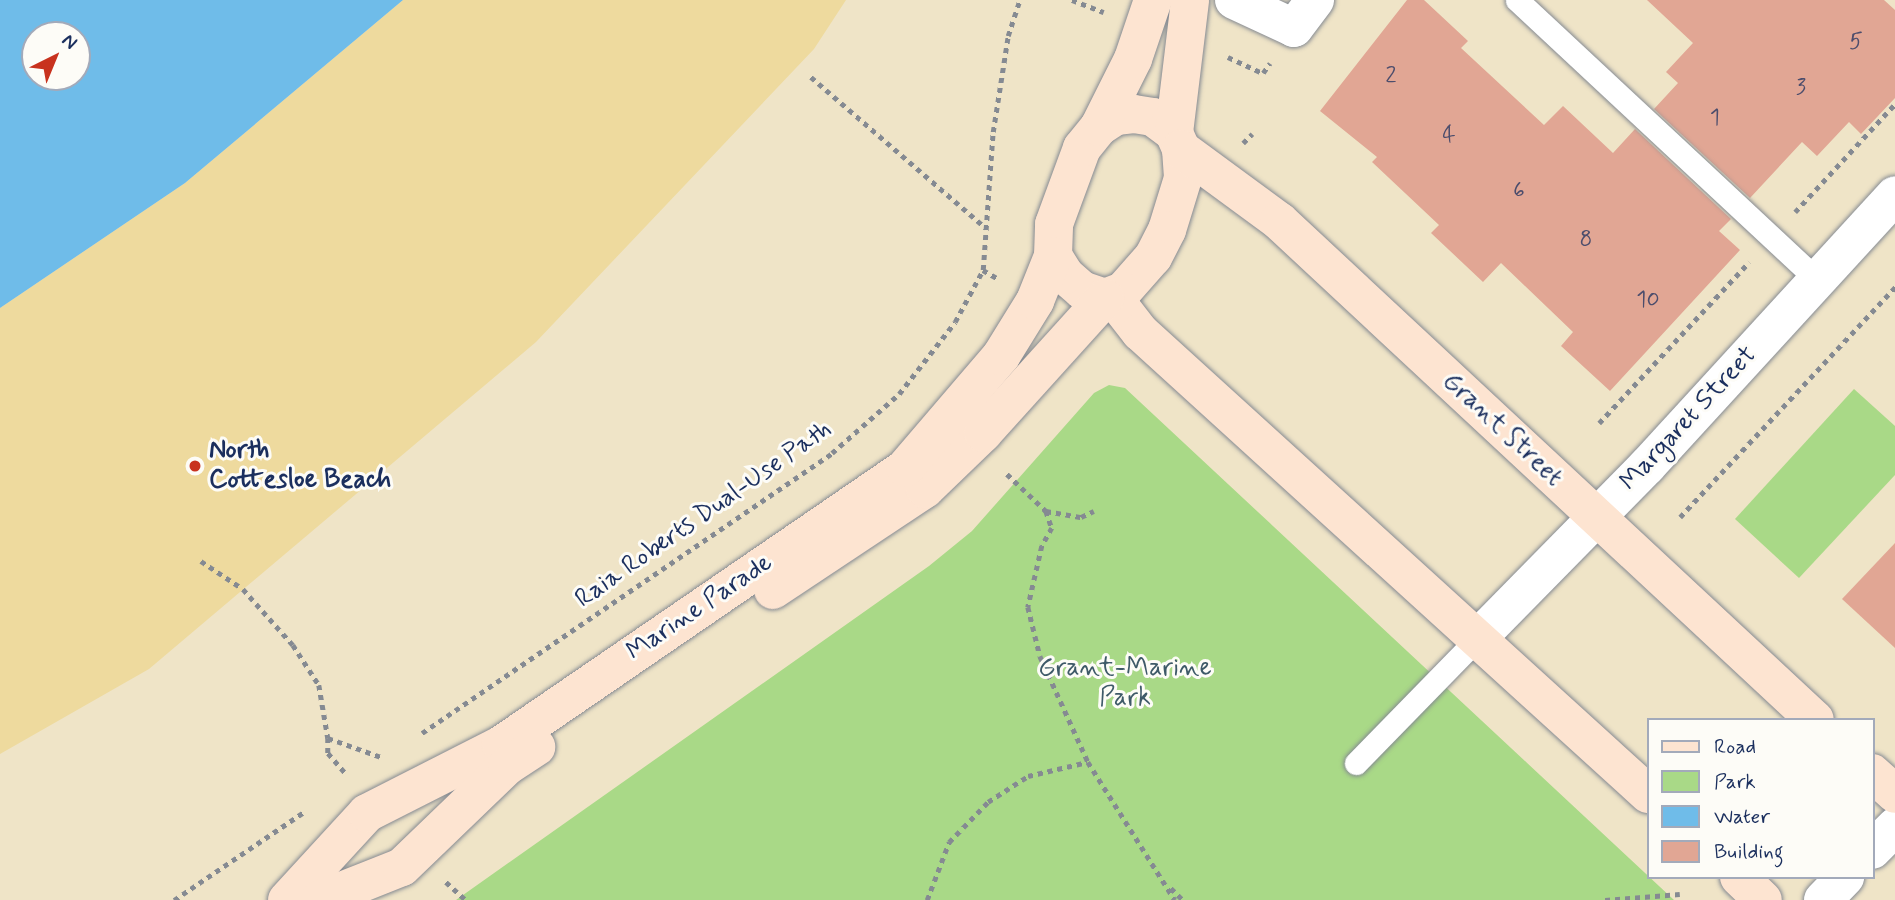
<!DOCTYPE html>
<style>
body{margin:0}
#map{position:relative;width:1895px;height:900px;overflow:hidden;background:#efe4c7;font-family:Mynerve,sans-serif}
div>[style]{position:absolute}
.green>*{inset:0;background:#a9d987}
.sand>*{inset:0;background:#eeda9e}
.water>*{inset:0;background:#6fbce9}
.building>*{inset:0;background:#e1a694}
.path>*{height:4.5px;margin-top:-2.25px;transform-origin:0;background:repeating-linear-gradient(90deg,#858a92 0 5px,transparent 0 10px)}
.roads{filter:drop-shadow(0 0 2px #858a92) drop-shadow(0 0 2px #858a92)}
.lane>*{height:23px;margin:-11.5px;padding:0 11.5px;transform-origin:11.5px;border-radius:11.5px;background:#fff}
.street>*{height:38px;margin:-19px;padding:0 19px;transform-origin:19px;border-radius:19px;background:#fff}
.secondary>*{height:38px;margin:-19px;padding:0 19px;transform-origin:19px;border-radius:19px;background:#fde4d1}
.dots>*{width:19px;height:19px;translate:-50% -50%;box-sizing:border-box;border:4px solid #fdfcf7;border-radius:50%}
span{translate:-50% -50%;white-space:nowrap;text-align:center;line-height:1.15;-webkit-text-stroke:6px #fdfcf7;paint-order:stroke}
.number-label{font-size:23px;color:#4c4d6c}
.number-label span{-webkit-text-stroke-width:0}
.street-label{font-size:26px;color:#1b2f5e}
.poi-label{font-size:26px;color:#1b2f5e;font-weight:700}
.left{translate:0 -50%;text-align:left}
.park-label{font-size:26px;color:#3e5a68}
.legend{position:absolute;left:1647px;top:718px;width:228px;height:161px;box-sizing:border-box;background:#fdfcf7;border:2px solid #a3aaba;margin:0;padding:9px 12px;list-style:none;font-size:21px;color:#1b2f5e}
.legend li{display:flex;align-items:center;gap:14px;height:35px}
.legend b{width:35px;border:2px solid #a3aaba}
.north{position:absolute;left:21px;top:21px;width:70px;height:70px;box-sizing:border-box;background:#fdfcf7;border:2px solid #a3aaba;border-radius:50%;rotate:43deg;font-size:19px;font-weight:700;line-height:28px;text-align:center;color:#1b2f5e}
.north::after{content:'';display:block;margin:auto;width:24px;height:32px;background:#c8321e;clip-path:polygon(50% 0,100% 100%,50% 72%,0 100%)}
</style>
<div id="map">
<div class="green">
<div style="clip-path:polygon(1109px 385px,1125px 388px,1674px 900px,456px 900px,929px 566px,972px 531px,1094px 393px)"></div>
<div style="clip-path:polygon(1854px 389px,1895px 426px,1895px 475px,1799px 578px,1735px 519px)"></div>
</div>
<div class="sand">
<div style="clip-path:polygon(403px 0,846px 0,814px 49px,536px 342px,149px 669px,0 754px,0 308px,185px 183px)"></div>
</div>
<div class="water">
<div style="clip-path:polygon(evenodd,0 0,403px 0,185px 183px,0 308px,0 0,35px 35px,77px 35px,77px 77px,35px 77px,35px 35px)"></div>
</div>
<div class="building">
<div style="clip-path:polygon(1407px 0,1424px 0,1468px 41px,1461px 48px,1544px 125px,1563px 106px,1613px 153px,1635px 129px,1731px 219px,1719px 231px,1740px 250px,1610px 391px,1561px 346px,1573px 332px,1501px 263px,1483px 282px,1431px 233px,1439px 225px,1372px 162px,1377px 157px,1320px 111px)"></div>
<div style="clip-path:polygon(1647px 0,1884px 0,1895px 10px,1895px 98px,1861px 134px,1849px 122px,1817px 156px,1802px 142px,1750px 198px,1654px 109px,1678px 83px,1666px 72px,1693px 43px)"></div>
<div style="clip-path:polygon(1895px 543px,1895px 648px,1842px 599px)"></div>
</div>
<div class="path">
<div style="left:1072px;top:0;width:34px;rotate:21deg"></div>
<div style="left:1228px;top:57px;width:38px;rotate:25deg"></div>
<div style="left:1263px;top:73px;width:12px;rotate:-55deg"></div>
<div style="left:811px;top:77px;width:231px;rotate:40.8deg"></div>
<div style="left:1243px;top:143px;width:13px;rotate:-45deg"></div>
<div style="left:1795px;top:212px;width:147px;rotate:-47.2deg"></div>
<div style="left:983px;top:270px;width:16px;rotate:30deg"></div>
<div style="left:1599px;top:423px;width:220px;rotate:-47deg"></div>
<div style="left:1007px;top:474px;width:54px;rotate:43.5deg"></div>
<div style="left:1046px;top:511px;width:18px;rotate:71deg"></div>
<div style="left:1052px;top:528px;width:21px;rotate:119deg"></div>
<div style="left:1042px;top:546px;width:63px;rotate:102.9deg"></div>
<div style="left:1028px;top:607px;width:50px;rotate:76.2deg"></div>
<div style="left:1040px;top:656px;width:116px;rotate:65.6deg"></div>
<div style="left:1088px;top:762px;width:163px;rotate:57.8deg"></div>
<div style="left:1046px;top:511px;width:36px;rotate:10deg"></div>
<div style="left:1081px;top:517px;width:14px;rotate:-25deg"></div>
<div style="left:1680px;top:517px;width:315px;rotate:-46.9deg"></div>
<div style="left:201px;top:561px;width:50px;rotate:33.7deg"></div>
<div style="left:243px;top:589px;width:75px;rotate:48.2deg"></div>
<div style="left:293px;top:645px;width:48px;rotate:57deg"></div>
<div style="left:319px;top:685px;width:54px;rotate:80.4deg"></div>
<div style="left:328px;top:738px;width:56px;rotate:19.7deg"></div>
<div style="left:422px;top:733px;width:496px;rotate:-34.3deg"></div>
<div style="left:832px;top:453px;width:89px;rotate:-41.4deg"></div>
<div style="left:899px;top:394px;width:91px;rotate:-52.1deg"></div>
<div style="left:955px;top:322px;width:59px;rotate:-61.7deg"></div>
<div style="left:983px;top:270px;width:138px;rotate:-85.9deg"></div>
<div style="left:993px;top:132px;width:97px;rotate:-81.1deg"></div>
<div style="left:1008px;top:36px;width:38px;rotate:-72deg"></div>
<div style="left:328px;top:738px;width:15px;rotate:90deg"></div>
<div style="left:328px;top:753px;width:29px;rotate:49deg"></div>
<div style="left:446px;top:882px;width:27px;rotate:42deg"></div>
<div style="left:1171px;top:888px;width:17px;rotate:45deg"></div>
<div style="left:174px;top:900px;width:157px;rotate:-34.1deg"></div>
<div style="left:927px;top:900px;width:62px;rotate:-69.2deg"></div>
<div style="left:949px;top:842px;width:56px;rotate:-45.7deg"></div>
<div style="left:988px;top:802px;width:48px;rotate:-33deg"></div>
<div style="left:1028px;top:776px;width:61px;rotate:-13.3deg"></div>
<div style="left:1605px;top:900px;width:75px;rotate:-4.6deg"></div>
</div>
<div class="roads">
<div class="lane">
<div style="left:1517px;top:0;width:410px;rotate:43deg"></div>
<div style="left:1356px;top:763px;width:175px;rotate:-45.7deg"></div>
</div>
<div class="street">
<div style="left:1234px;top:0;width:66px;rotate:25deg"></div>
<div style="left:1294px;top:28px;width:35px;rotate:-53deg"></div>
<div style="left:1478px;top:638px;width:241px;rotate:-45.5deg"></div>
<div style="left:1647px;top:466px;width:367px;rotate:-47.5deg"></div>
<div style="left:1872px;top:850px;width:33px;rotate:-45deg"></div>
<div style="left:1823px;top:900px;width:32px;rotate:-46deg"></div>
</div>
<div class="secondary">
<div style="left:1134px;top:114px;width:19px;rotate:9deg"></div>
<div style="left:1153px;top:117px;width:26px;rotate:37deg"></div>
<div style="left:1174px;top:133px;width:17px;rotate:66deg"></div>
<div style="left:1181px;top:149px;width:29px;rotate:86deg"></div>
<div style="left:1183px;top:178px;width:54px;rotate:107.1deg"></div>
<div style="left:1167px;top:230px;width:30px;rotate:117deg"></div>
<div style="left:1153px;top:257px;width:45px;rotate:131.4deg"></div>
<div style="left:1123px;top:291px;width:19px;rotate:159deg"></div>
<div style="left:1105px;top:298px;width:24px;rotate:-161deg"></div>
<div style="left:1082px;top:290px;width:23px;rotate:-139deg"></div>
<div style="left:1065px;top:275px;width:22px;rotate:-122deg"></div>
<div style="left:1053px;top:256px;width:32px;rotate:-88deg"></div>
<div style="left:1054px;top:224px;width:81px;rotate:-69.8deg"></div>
<div style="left:1082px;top:148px;width:27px;rotate:-51deg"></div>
<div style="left:1099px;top:127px;width:20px;rotate:-33deg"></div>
<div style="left:1116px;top:116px;width:18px;rotate:-6deg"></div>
<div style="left:1099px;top:127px;width:76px;rotate:-63.4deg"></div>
<div style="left:1133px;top:59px;width:62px;rotate:-71.3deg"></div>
<div style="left:1174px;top:133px;width:134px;rotate:-83.1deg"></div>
<div style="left:1181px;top:149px;width:122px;rotate:36.3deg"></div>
<div style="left:1279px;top:221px;width:732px;rotate:42.95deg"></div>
<div style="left:1112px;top:296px;width:46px;rotate:52.1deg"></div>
<div style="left:1140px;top:332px;width:687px;rotate:42.28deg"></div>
<div style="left:773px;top:590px;width:182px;rotate:-33.6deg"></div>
<div style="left:925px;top:489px;width:81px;rotate:-44deg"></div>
<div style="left:983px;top:433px;width:182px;rotate:-47.9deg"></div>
<div style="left:1872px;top:773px;width:31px;rotate:42deg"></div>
<div style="left:1739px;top:877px;width:33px;rotate:44deg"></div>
<div style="left:287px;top:900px;width:118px;rotate:-47.4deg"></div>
<div style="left:367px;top:813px;width:150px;rotate:-26.9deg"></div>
<div style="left:501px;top:745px;width:490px;rotate:-34.4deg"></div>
<div style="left:905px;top:468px;width:148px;rotate:-49.4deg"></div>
<div style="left:1001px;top:356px;width:65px;rotate:-58.3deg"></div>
<div style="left:1035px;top:301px;width:48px;rotate:-68.2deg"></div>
<div style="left:319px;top:900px;width:89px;rotate:-21.7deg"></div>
<div style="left:402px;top:867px;width:146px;rotate:-43.9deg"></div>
<div style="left:507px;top:766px;width:35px;rotate:-33deg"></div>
</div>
</div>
<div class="dots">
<div style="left:195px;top:466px;background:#c8321e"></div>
</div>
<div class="number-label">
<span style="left:1856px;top:42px">5</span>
<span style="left:1391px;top:76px">2</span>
<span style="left:1801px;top:88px">3</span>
<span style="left:1715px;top:118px">1</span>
<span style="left:1449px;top:135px">4</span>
<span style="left:1519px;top:191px">6</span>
<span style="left:1586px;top:240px">8</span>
<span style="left:1648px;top:300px">10</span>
</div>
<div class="street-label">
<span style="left:1689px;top:419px;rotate:-47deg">Margaret Street</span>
<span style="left:1502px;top:430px;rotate:43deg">Grant Street</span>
<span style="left:704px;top:515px;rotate:-35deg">Raia Roberts Dual-Use Path</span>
<span style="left:700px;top:608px;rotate:-34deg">Marine Parade</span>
</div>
<div class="poi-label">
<span class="left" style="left:209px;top:466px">North<br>Cottesloe Beach</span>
</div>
<div class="park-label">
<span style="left:1125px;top:684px">Grant-Marine<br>Park</span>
</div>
<ul class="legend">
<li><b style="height:9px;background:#fde4d1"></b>Road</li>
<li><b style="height:19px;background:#a9d987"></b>Park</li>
<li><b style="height:19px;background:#6fbce9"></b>Water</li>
<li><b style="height:19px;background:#e1a694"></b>Building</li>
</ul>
<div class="north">N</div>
</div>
